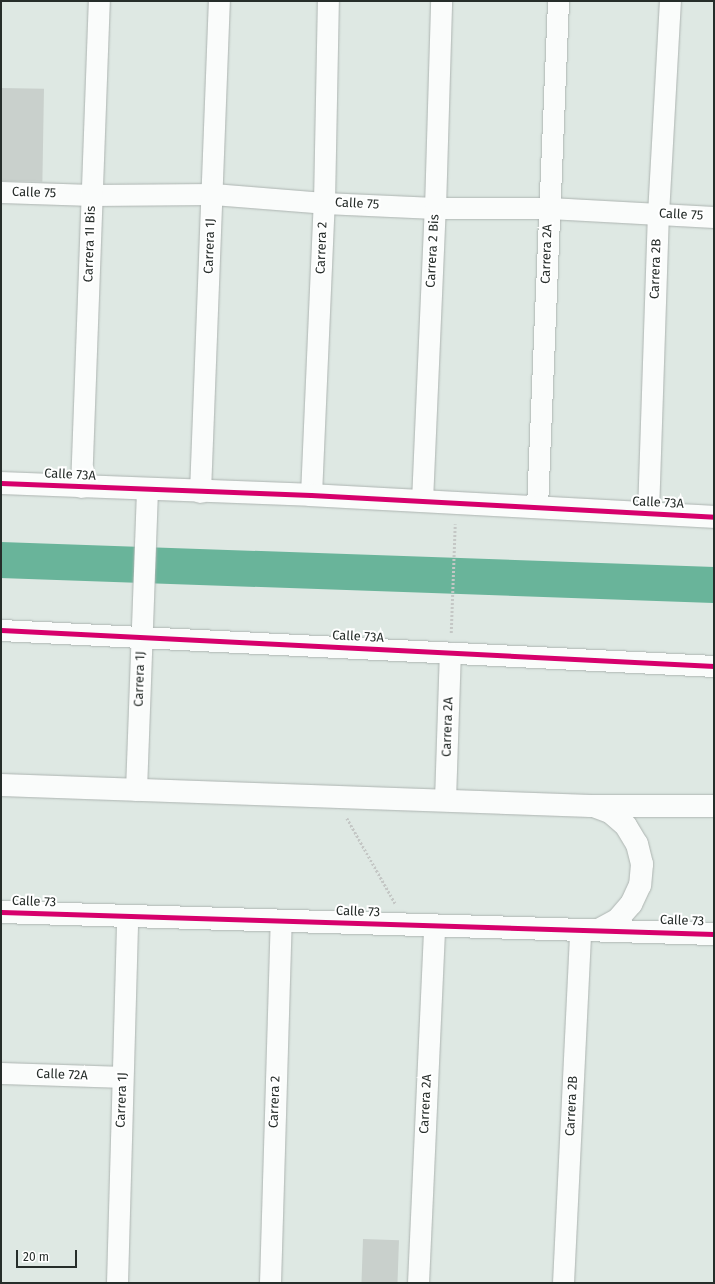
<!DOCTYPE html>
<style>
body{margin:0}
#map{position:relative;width:715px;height:1284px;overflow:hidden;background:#dee8e3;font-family:"Fira Sans",sans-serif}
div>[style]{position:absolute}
.water>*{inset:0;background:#69b49a;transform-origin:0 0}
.building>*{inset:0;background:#c9d0cc;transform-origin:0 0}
.path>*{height:2.5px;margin-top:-1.25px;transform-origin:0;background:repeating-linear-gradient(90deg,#c4c7c5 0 2px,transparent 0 4px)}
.roads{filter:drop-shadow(0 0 1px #adb4b1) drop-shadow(0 0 1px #adb4b1)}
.street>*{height:21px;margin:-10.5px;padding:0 10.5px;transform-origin:10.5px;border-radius:10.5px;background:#fafcfb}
.secondary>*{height:22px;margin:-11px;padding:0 11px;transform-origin:11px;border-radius:11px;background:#fafcfb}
.cycleway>*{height:5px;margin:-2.5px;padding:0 2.5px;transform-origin:2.5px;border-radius:2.5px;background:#d6006c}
span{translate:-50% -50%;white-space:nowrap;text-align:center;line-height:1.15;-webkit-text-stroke:4px #fff;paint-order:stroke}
.street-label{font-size:13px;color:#262d2a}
.frame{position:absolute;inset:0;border:2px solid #262d2a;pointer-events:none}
.scale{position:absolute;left:16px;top:1250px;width:61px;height:18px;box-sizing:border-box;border:2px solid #262d2a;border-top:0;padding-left:5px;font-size:12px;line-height:14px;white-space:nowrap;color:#262d2a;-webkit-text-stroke:3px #fff;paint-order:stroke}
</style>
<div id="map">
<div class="water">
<div style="left:1px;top:542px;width:714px;height:36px;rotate:2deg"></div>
</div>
<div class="building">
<div style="left:1px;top:88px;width:43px;height:93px;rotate:1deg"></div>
<div style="left:363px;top:1239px;width:36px;height:44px;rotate:2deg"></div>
</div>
<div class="path">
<div style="left:451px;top:633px;width:109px;rotate:-87.9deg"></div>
<div style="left:347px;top:818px;width:98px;rotate:60.5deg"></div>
</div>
<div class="roads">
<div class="street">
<div style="left:1px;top:192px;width:91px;rotate:1.9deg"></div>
<div style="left:92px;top:195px;width:121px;rotate:-0.5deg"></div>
<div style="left:213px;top:194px;width:111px;rotate:4.6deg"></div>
<div style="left:324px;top:203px;width:111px;rotate:2.6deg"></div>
<div style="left:435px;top:208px;width:114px"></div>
<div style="left:549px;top:208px;width:165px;rotate:3.1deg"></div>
<div style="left:81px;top:487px;width:486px;rotate:-87.9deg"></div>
<div style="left:200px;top:492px;width:491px;rotate:-87.8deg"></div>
<div style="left:311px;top:495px;width:292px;rotate:-87.5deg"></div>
<div style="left:324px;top:203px;width:202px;rotate:-88.9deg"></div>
<div style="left:422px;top:501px;width:293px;rotate:-87.5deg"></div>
<div style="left:435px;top:208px;width:207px;rotate:-88.3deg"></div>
<div style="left:537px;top:507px;width:506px;rotate:-87.62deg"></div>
<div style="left:648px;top:513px;width:299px;rotate:-88.1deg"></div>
<div style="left:658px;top:214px;width:213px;rotate:-86.8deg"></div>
<div style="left:1px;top:630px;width:714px;rotate:2.89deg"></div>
<div style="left:136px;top:790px;width:300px;rotate:-87.9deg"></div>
<div style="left:445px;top:800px;width:147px;rotate:-88.1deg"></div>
<div style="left:1px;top:1073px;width:121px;rotate:1.9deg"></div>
<div style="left:117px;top:1283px;width:366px;rotate:-88.4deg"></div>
<div style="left:270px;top:1283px;width:362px;rotate:-88.3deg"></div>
<div style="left:418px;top:1283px;width:358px;rotate:-87.4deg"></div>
<div style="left:563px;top:1283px;width:353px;rotate:-87.2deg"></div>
</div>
<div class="secondary">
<div style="left:1px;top:483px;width:310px;rotate:2.2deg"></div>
<div style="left:311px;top:495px;width:404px;rotate:3.1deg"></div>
<div style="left:1px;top:785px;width:590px;rotate:2.04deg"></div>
<div style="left:591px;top:806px;width:123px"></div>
<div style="left:596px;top:807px;width:15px;rotate:20deg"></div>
<div style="left:610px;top:812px;width:21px;rotate:41deg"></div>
<div style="left:626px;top:826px;width:21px;rotate:59deg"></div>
<div style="left:637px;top:844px;width:21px;rotate:76deg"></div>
<div style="left:642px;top:864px;width:21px;rotate:95deg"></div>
<div style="left:640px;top:885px;width:21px;rotate:115deg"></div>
<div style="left:631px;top:904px;width:21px;rotate:131deg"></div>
<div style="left:617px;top:920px;width:21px;rotate:152deg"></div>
<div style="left:1px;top:912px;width:713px;rotate:1.77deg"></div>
</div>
</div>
<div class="cycleway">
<div style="left:1px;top:483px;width:310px;rotate:2.2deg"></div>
<div style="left:311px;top:495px;width:404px;rotate:3.1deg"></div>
<div style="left:1px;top:630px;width:714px;rotate:2.89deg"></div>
<div style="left:1px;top:912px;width:713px;rotate:1.77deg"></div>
</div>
<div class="street-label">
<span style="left:34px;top:193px;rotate:2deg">Calle 75</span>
<span style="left:357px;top:204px;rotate:3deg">Calle 75</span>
<span style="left:681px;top:215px;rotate:3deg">Calle 75</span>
<span style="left:90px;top:244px;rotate:-88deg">Carrera 1I Bis</span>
<span style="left:210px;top:246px;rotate:-88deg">Carrera 1J</span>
<span style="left:322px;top:248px;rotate:-88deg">Carrera 2</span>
<span style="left:433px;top:251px;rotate:-87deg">Carrera 2 Bis</span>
<span style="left:547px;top:254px;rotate:-88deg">Carrera 2A</span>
<span style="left:656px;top:269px;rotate:-88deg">Carrera 2B</span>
<span style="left:70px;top:475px;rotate:3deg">Calle 73A</span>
<span style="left:658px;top:503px;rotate:3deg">Calle 73A</span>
<span style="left:358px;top:637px;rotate:3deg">Calle 73A</span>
<span style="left:140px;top:679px;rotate:-88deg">Carrera 1J</span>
<span style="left:448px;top:727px;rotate:-88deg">Carrera 2A</span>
<span style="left:34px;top:902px;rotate:2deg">Calle 73</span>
<span style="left:358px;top:912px;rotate:2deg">Calle 73</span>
<span style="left:682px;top:921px;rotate:2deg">Calle 73</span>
<span style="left:62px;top:1075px;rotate:2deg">Calle 72A</span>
<span style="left:122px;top:1100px;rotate:-88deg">Carrera 1J</span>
<span style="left:275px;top:1102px;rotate:-88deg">Carrera 2</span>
<span style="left:426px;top:1104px;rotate:-87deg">Carrera 2A</span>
<span style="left:572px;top:1106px;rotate:-87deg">Carrera 2B</span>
</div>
<div class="frame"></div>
<div class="scale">20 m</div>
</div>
